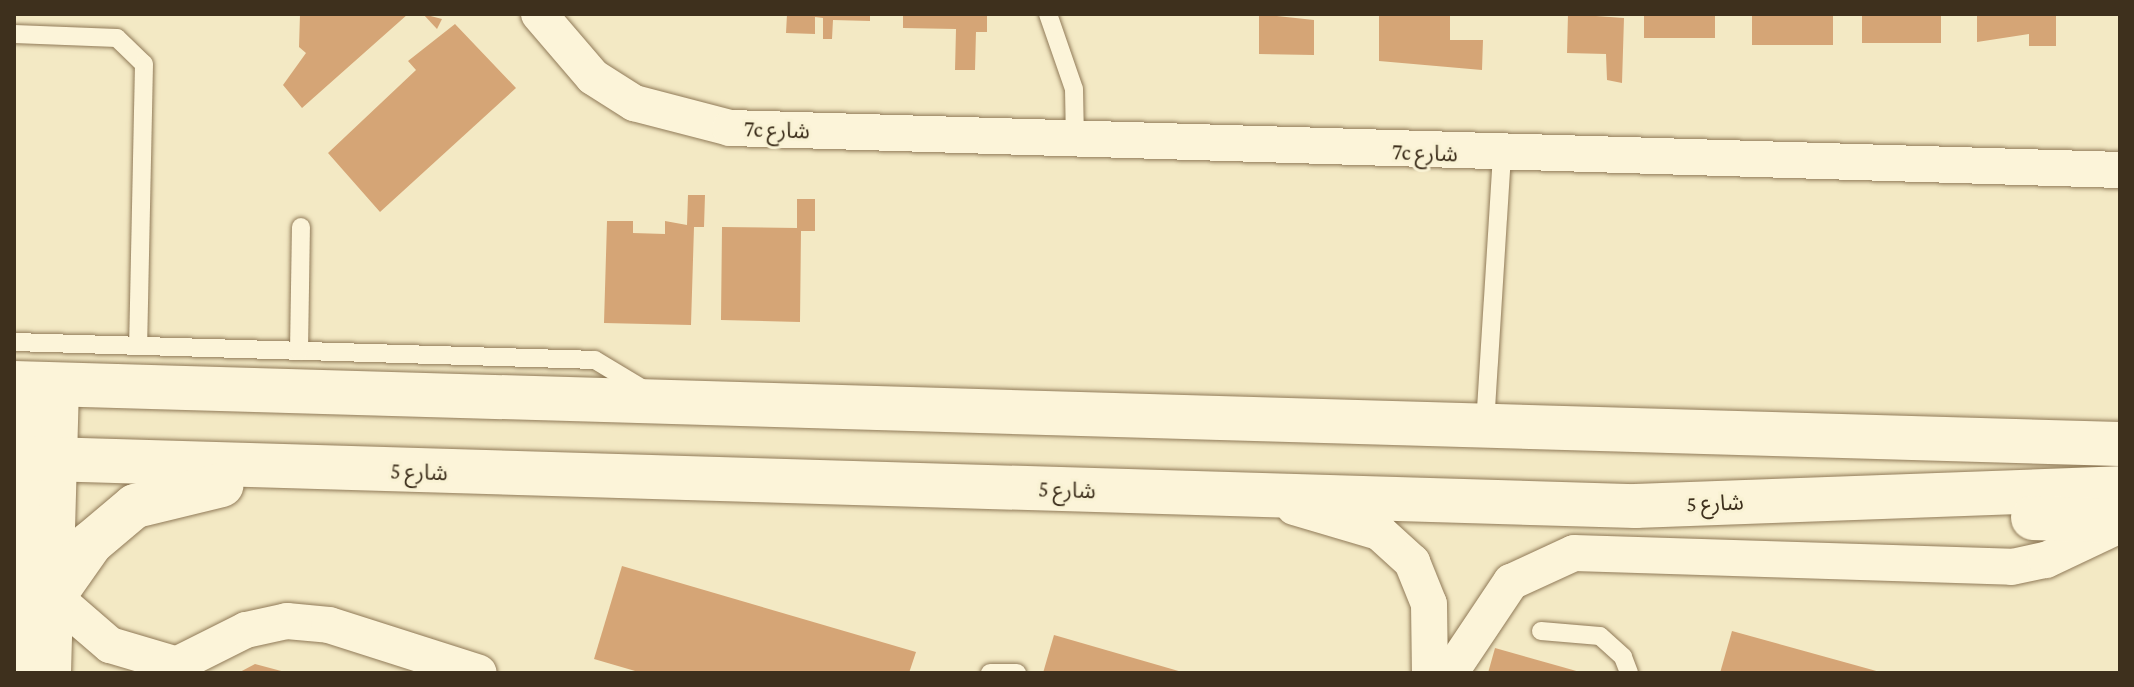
<!DOCTYPE html>
<meta charset="utf-8">
<style>
body{margin:0}
#map{position:relative;width:2134px;height:687px;overflow:hidden;background:#f3e9c4;font-family:"Crimson Pro","Noto Sans Arabic",serif}
div>[style]{position:absolute}
.building>*{inset:0;background:#d5a576;transform-origin:0 0}
.roads{filter:drop-shadow(0 0 2px #907a58) drop-shadow(0 0 2px #907a58)}
.lane>*{height:18px;margin:-9px;padding:0 9px;transform-origin:9px;border-radius:9px;background:#fcf4d9}
.street>*{height:36px;margin:-18px;padding:0 18px;transform-origin:18px;border-radius:18px;background:#fcf4d9}
.secondary>*{height:44px;margin:-22px;padding:0 22px;transform-origin:22px;border-radius:22px;background:#fcf4d9}
span{translate:-50% -50%;white-space:nowrap;text-align:center;line-height:1.15;-webkit-text-stroke:6px #f9f2d4;paint-order:stroke}
.street-label{font-size:22px;color:#3e301d}
.frame{position:absolute;inset:0;border:16px solid #3e301d;pointer-events:none}
</style>
<div id="map">
<div class="building">
<div style="clip-path:polygon(300px 14px,408px 14px,302px 108px,283px 85px,306px 53px,299px 47px)"></div>
<div style="clip-path:polygon(423px 14px,442px 19px,437px 29px)"></div>
<div style="clip-path:polygon(787px 14px,870px 14px,870px 21px,833px 20px,832px 39px,823px 39px,823px 18px,815px 17px,815px 34px,786px 33px)"></div>
<div style="clip-path:polygon(903px 14px,987px 14px,987px 32px,976px 32px,975px 70px,955px 70px,956px 29px,903px 28px)"></div>
<div style="clip-path:polygon(1259px 14px,1314px 20px,1314px 55px,1259px 54px)"></div>
<div style="clip-path:polygon(1379px 14px,1450px 14px,1450px 40px,1483px 40px,1482px 70px,1379px 61px)"></div>
<div style="clip-path:polygon(1568px 14px,1624px 18px,1622px 83px,1607px 80px,1606px 54px,1567px 53px)"></div>
<div style="left:1644px;top:14px;width:71px;height:24px"></div>
<div style="left:1752px;top:14px;width:81px;height:31px"></div>
<div style="left:1862px;top:14px;width:79px;height:29px"></div>
<div style="clip-path:polygon(1977px 14px,2056px 14px,2056px 46px,2029px 46px,2029px 34px,1977px 42px)"></div>
<div style="clip-path:polygon(455px 24px,516px 88px,380px 212px,328px 153px,416px 70px,408px 61px)"></div>
<div style="clip-path:polygon(688px 195px,705px 195px,704px 227px,694px 227px,691px 325px,604px 323px,607px 221px,633px 221px,633px 233px,665px 234px,665px 221px,687px 225px)"></div>
<div style="clip-path:polygon(797px 199px,815px 199px,815px 231px,801px 231px,800px 322px,721px 320px,722px 227px,797px 228px)"></div>
<div style="clip-path:polygon(622px 566px,916px 652px,909px 673px,642px 673px,594px 659px)"></div>
<div style="clip-path:polygon(1732px 631px,1880px 672px,1880px 673px,1720px 673px)"></div>
<div style="clip-path:polygon(1054px 635px,1182px 672px,1182px 673px,1043px 673px)"></div>
<div style="clip-path:polygon(1495px 648px,1580px 672px,1580px 673px,1488px 673px)"></div>
<div style="clip-path:polygon(255px 664px,285px 672px,285px 673px,238px 673px)"></div>
</div>
<div class="roads">
<div class="lane">
<div style="left:1048px;top:14px;width:79px;rotate:70.9deg"></div>
<div style="left:1074px;top:89px;width:52px;rotate:88.9deg"></div>
<div style="left:14px;top:34px;width:103px;rotate:2.2deg"></div>
<div style="left:117px;top:38px;width:37px;rotate:44deg"></div>
<div style="left:144px;top:64px;width:282px;rotate:91.2deg"></div>
<div style="left:14px;top:342px;width:581px;rotate:1.77deg"></div>
<div style="left:595px;top:360px;width:64px;rotate:31deg"></div>
<div style="left:299px;top:351px;width:124px;rotate:-89.1deg"></div>
<div style="left:1485px;top:425px;width:270px;rotate:-86.4deg"></div>
<div style="left:1541px;top:631px;width:59px;rotate:4.8deg"></div>
<div style="left:1600px;top:636px;width:31px;rotate:42deg"></div>
<div style="left:1623px;top:657px;width:17px;rotate:69deg"></div>
<div style="left:990px;top:673px;width:27px"></div>
</div>
<div class="street">
<div style="left:539px;top:14px;width:83px;rotate:49.4deg"></div>
<div style="left:593px;top:77px;width:49px;rotate:32.4deg"></div>
<div style="left:634px;top:103px;width:99px;rotate:14.6deg"></div>
<div style="left:730px;top:128px;width:1391px;rotate:1.73deg"></div>
<div style="left:1294px;top:507px;width:89px;rotate:16.4deg"></div>
<div style="left:1379px;top:532px;width:45px;rotate:42.3deg"></div>
<div style="left:1412px;top:562px;width:45px;rotate:68deg"></div>
<div style="left:1429px;top:604px;width:69px;rotate:89.2deg"></div>
<div style="left:60px;top:602px;width:66px;rotate:40.7deg"></div>
<div style="left:110px;top:645px;width:67px;rotate:16.5deg"></div>
<div style="left:25px;top:673px;width:290px;rotate:-89.6deg"></div>
<div style="left:53px;top:673px;width:288px;rotate:-88.4deg"></div>
<div style="left:160px;top:673px;width:96px;rotate:-26.6deg"></div>
<div style="left:246px;top:630px;width:42px;rotate:-12.4deg"></div>
<div style="left:287px;top:621px;width:42px;rotate:5.4deg"></div>
<div style="left:329px;top:625px;width:157px;rotate:17.7deg"></div>
<div style="left:1450px;top:673px;width:110px;rotate:-56.2deg"></div>
<div style="left:1511px;top:582px;width:69px;rotate:-24.7deg"></div>
<div style="left:1574px;top:553px;width:438px;rotate:1.8deg"></div>
<div style="left:2012px;top:567px;width:35px;rotate:-12deg"></div>
<div style="left:2046px;top:560px;width:82px;rotate:-25.3deg"></div>
</div>
<div class="secondary">
<div style="left:14px;top:383px;width:2107px;rotate:1.66deg"></div>
<div style="left:14px;top:458px;width:1622px;rotate:1.7deg"></div>
<div style="left:1635px;top:506px;width:485px;rotate:-2.1deg"></div>
<div style="left:2033px;top:518px;width:87px;rotate:2deg"></div>
<div style="left:14px;top:574px;width:30px;rotate:56deg"></div>
<div style="left:60px;top:587px;width:54px;rotate:-54.8deg"></div>
<div style="left:91px;top:543px;width:57px;rotate:-40.1deg"></div>
<div style="left:135px;top:506px;width:89px;rotate:-13.6deg"></div>
</div>
</div>
<div class="street-label">
<span style="left:777px;top:130px;rotate:2deg">7c شارع</span>
<span style="left:1425px;top:153px;rotate:2deg">7c شارع</span>
<span style="left:419px;top:472px;rotate:2deg">شارع 5</span>
<span style="left:1067px;top:490px;rotate:2deg">شارع 5</span>
<span style="left:1715px;top:503px;rotate:-2deg">شارع 5</span>
</div>
<div class="frame"></div>
</div>
